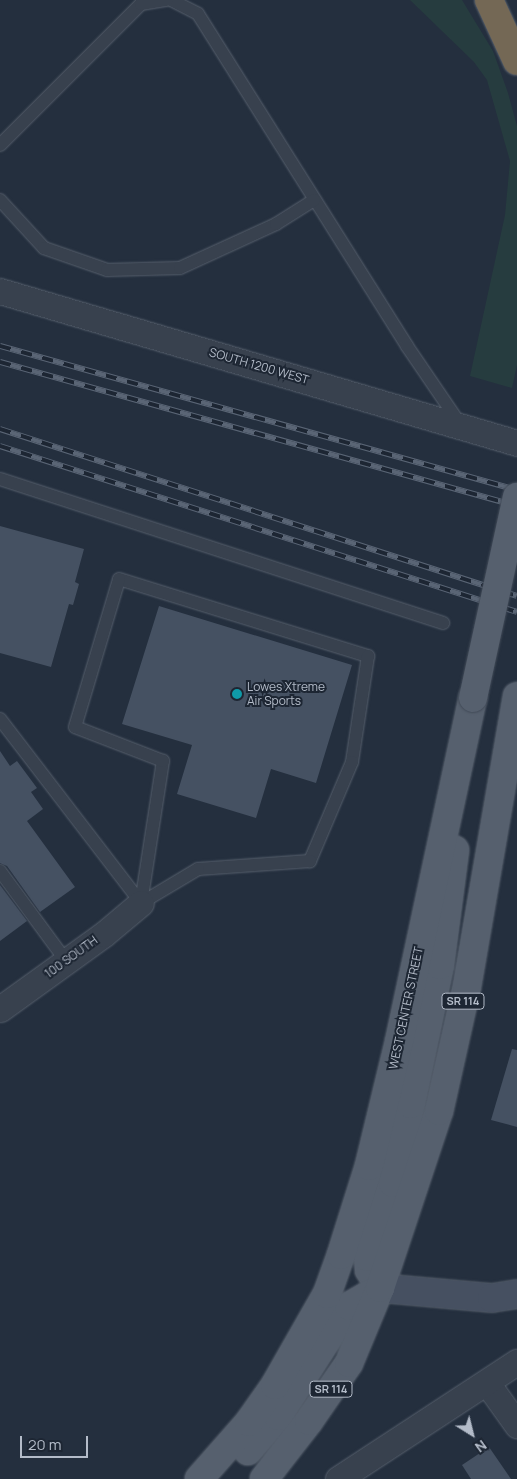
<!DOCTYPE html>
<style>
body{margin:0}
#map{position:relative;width:517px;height:1479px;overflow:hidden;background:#242f3e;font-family:Manrope,sans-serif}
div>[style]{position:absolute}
.green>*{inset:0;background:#263c3f}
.building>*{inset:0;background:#455162}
.roads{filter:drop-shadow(0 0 1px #565f6c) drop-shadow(0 0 1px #565f6c)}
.lane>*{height:12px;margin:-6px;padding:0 6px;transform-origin:6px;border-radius:6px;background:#38414e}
.street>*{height:25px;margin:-12.5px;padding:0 12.5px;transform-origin:12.5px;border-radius:12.5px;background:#38414e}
.secondary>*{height:28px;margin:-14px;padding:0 14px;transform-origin:14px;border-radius:14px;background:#465061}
.primary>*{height:28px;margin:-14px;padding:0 14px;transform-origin:14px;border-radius:14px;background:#56606e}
.highway>*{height:28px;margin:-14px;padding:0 14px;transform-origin:14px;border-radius:14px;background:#746855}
.rail>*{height:5.5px;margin-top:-2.75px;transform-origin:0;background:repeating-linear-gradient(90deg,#1d2633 0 11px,#5a6575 0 22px);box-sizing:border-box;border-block:1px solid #5a6575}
.bridges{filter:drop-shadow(0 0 1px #414a57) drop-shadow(0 0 1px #414a57)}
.primary-bridge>*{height:28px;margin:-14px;padding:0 14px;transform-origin:14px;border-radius:14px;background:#56606e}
.dots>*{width:14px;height:14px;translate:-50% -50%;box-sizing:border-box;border:2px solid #1d2633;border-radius:50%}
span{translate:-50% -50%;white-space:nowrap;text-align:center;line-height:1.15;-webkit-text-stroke:4px #1d2633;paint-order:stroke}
.shield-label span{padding:1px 4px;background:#1d2633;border:1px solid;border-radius:4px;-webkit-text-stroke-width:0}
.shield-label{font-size:11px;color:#b4bcc9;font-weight:700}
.street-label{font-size:12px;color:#b4bcc9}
.poi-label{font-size:12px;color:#b4bcc9}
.left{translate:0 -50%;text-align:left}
.north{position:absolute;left:447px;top:1409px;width:50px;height:50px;-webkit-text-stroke:4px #1d2633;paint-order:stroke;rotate:144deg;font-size:14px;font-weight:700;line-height:20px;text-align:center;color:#b4bcc9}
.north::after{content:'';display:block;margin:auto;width:18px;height:22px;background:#b4bcc9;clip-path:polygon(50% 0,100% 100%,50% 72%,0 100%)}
.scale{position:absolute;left:20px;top:1436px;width:68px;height:22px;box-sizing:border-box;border:2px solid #b4bcc9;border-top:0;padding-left:6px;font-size:15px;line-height:18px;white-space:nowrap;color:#b4bcc9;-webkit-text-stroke:4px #1d2633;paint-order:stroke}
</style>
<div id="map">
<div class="green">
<div style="clip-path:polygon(410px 0,462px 0,493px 51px,508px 93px,517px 126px,517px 365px,512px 388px,470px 376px,505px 215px,510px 161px,487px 80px,474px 62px)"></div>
</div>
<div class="building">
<div style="clip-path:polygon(0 526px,84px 549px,75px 582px,79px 584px,73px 605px,69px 604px,51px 667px,0 653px)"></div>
<div style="clip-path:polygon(159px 606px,352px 665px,316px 783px,271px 769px,256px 818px,177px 794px,192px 745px,122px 724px)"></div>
<div style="clip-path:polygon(0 751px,10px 766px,17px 761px,37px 788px,31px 792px,43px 809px,27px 821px,75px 887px,40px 912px,7px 866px,0 863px)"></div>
<div style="clip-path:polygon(0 885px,27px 921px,0 941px)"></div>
<div style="clip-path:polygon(512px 1049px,517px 1050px,517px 1127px,491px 1120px)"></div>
<div style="clip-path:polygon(489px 1447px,511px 1479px,471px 1479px,462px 1465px)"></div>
</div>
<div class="roads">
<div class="lane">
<div style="left:171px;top:0;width:30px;rotate:27deg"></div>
<div style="left:198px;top:14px;width:392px;rotate:57.8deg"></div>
<div style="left:407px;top:346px;width:94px;rotate:55.8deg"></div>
<div style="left:0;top:145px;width:199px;rotate:-45deg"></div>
<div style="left:141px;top:4px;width:26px;rotate:-9deg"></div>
<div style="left:0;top:200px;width:65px;rotate:47.5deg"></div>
<div style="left:44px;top:248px;width:67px;rotate:19.2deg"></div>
<div style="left:107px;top:270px;width:73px;rotate:-1.6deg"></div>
<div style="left:180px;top:268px;width:106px;rotate:-24.6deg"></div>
<div style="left:276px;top:224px;width:45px;rotate:-32.3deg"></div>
<div style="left:0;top:479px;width:466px;rotate:18deg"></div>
<div style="left:119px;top:579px;width:261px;rotate:17.2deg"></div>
<div style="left:368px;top:656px;width:107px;rotate:98.6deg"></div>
<div style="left:352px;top:762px;width:108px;rotate:113deg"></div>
<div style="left:310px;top:861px;width:112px;rotate:175.9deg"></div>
<div style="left:198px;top:869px;width:66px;rotate:149.2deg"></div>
<div style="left:141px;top:903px;width:144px;rotate:-81.2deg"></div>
<div style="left:163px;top:761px;width:94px;rotate:-158.9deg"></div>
<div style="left:75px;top:727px;width:154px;rotate:-73.4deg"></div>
<div style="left:0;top:719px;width:232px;rotate:52.5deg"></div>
<div style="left:0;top:871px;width:112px;rotate:53.7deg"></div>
</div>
<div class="street">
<div style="left:0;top:291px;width:539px;rotate:16.38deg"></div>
<div style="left:0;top:1009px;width:128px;rotate:-35.8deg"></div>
<div style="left:104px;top:934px;width:48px;rotate:-40deg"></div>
<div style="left:487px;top:1383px;width:52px;rotate:54.5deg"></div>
<div style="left:338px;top:1479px;width:214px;rotate:-33.2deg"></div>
</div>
<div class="secondary">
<div style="left:380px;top:1288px;width:112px;rotate:5.1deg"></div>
<div style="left:492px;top:1298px;width:25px;rotate:-9deg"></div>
</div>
<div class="primary">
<div style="left:380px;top:1288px;width:21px;rotate:-121deg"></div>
<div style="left:369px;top:1270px;width:13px;rotate:-94deg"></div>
<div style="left:368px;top:1257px;width:78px;rotate:-71.3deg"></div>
<div style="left:393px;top:1183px;width:81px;rotate:-77.2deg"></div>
<div style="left:411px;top:1104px;width:142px;rotate:-78.2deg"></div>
<div style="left:440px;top:965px;width:116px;rotate:-82.6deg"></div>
<div style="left:248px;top:1451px;width:46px;rotate:-49.4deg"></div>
<div style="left:278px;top:1416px;width:131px;rotate:-57.2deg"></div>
<div style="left:349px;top:1306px;width:36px;rotate:-30deg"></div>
<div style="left:199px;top:1479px;width:76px;rotate:-48.7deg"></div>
<div style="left:249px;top:1422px;width:45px;rotate:-54.9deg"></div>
<div style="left:275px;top:1385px;width:105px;rotate:-60.3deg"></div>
<div style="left:327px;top:1294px;width:41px;rotate:-70.3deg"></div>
<div style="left:341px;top:1255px;width:93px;rotate:-72.5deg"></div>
<div style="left:369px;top:1166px;width:128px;rotate:-76.4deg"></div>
<div style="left:399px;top:1042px;width:352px;rotate:-77.9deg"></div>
<div style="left:264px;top:1479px;width:73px;rotate:-52.2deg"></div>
<div style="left:309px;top:1421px;width:70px;rotate:-55.4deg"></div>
<div style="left:349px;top:1363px;width:81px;rotate:-67.5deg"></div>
<div style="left:380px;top:1288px;width:187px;rotate:-71.6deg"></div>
<div style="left:439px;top:1111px;width:128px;rotate:-77.4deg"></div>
<div style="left:467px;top:986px;width:294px;rotate:-80.2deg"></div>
</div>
<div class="highway">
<div style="left:489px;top:0;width:67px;rotate:65.3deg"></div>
</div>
</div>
<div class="rail">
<div style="left:0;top:346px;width:537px;rotate:15.56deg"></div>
<div style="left:0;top:362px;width:537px;rotate:15.56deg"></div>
<div style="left:0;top:429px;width:543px;rotate:17.9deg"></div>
<div style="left:0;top:446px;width:543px;rotate:17.8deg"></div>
</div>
<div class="bridges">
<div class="primary-bridge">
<div style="left:473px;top:698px;width:206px;rotate:-77.7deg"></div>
</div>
</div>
<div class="dots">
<div style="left:237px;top:694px;background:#0f9aa8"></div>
</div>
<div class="shield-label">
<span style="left:463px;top:1001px">SR 114</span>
<span style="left:331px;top:1389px">SR 114</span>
</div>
<div class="street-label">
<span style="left:259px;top:366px;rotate:16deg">SOUTH 1200 WEST</span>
<span style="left:71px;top:957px;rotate:-36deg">100 SOUTH</span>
<span style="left:406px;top:1008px;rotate:-78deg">WEST CENTER STREET</span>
</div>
<div class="poi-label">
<span class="left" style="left:247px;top:694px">Lowes Xtreme<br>Air Sports</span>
</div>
<div class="north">N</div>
<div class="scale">20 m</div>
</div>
